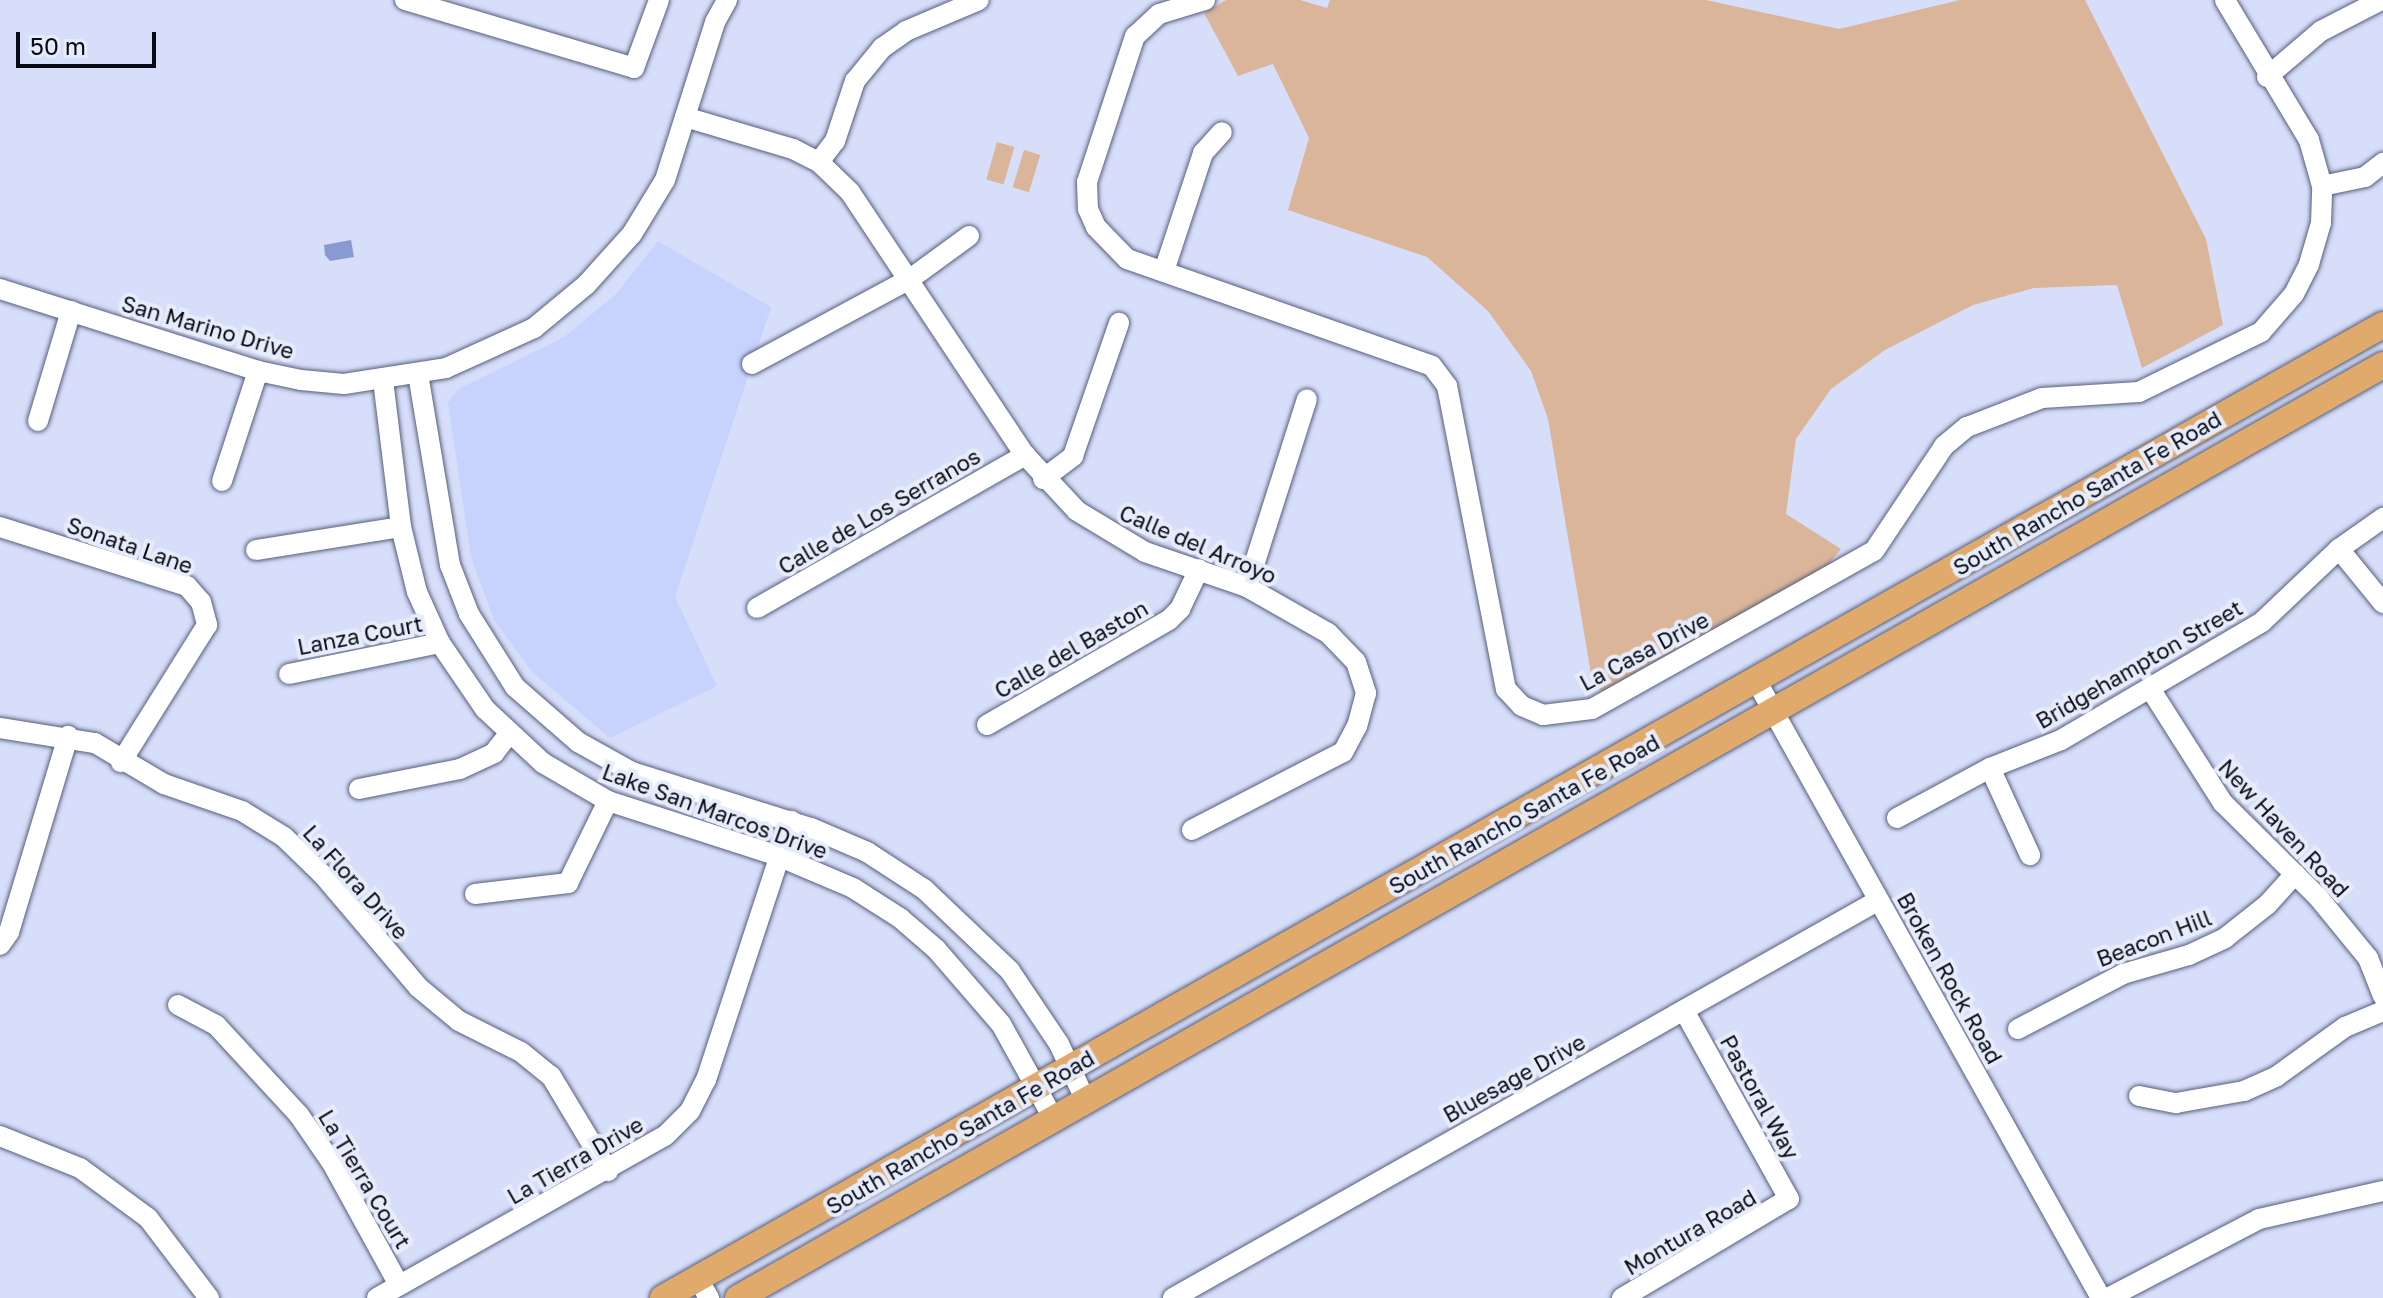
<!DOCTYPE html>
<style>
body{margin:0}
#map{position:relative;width:2383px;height:1298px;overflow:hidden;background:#d6defa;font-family:"Golos Text",sans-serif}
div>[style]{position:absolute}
.built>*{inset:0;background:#c7d3fc}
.green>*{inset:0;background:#dab599;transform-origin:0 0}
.water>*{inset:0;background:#8999d1}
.roads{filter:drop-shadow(0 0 2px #565e7c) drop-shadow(0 0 2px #565e7c)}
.minor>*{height:20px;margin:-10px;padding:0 10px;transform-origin:10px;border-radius:10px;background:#fff}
.major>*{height:26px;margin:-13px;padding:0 13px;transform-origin:13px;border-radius:13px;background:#dfaa6c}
span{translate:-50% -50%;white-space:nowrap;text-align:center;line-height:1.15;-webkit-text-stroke:8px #e7ecfa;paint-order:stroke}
.street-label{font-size:22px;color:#080b16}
.scale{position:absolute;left:16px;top:32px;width:140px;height:36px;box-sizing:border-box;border:4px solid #080b16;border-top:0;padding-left:10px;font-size:24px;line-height:28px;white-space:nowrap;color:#080b16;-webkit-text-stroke:6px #e7ecfa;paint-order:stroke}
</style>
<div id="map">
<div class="built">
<div style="clip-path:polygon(658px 241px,771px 307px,675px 597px,717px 686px,610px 738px,533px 673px,494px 620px,471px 557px,448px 403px,457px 390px,564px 337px,616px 294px)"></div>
</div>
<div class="green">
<div style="clip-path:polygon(1226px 0,1300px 0,1327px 8px,1330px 0,1706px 0,1839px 29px,1960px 0,2085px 0,2206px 239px,2223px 325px,2142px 368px,2117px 285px,2034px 288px,1973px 305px,1885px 350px,1831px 389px,1796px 439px,1786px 514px,1841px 549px,1820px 575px,1603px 693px,1592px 680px,1548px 419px,1531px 371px,1488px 311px,1427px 257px,1288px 210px,1309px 138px,1273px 64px,1238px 76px,1204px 13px)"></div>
<div style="left:997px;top:142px;width:18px;height:39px;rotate:16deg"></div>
<div style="left:1024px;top:150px;width:17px;height:39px;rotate:17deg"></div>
</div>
<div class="water">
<div style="clip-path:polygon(351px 240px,354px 257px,330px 261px,325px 255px,324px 245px)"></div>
</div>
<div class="roads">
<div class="minor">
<div style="left:405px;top:0;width:239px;rotate:16.5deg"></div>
<div style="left:634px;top:68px;width:72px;rotate:-69.8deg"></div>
<div style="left:1205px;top:0;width:48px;rotate:163.1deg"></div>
<div style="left:1159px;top:14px;width:33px;rotate:137deg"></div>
<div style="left:1135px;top:36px;width:154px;rotate:108.2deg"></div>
<div style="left:1087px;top:182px;width:27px;rotate:88deg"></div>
<div style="left:1088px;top:209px;width:20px;rotate:66deg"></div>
<div style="left:1096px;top:227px;width:45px;rotate:45.9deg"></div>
<div style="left:1127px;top:259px;width:323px;rotate:19.3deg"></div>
<div style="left:1432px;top:366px;width:25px;rotate:53deg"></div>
<div style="left:1447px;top:386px;width:309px;rotate:79deg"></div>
<div style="left:1506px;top:689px;width:23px;rotate:47deg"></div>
<div style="left:1522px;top:706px;width:23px;rotate:23deg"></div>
<div style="left:1543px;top:715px;width:49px;rotate:-7deg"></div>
<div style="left:1592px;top:709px;width:323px;rotate:-29.3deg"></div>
<div style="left:1874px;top:551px;width:126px;rotate:-56.3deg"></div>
<div style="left:1944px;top:446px;width:30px;rotate:-40deg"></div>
<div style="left:1967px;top:427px;width:80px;rotate:-21.1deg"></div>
<div style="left:2042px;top:398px;width:97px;rotate:-3.5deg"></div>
<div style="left:2139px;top:392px;width:136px;rotate:-26.2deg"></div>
<div style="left:2261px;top:332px;width:50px;rotate:-49deg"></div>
<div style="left:2294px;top:294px;width:34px;rotate:-63deg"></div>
<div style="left:2309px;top:264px;width:43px;rotate:-73.7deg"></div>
<div style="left:2321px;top:223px;width:37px;rotate:-88deg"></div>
<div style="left:2322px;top:186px;width:48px;rotate:-105.8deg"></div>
<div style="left:2309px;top:140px;width:163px;rotate:-121deg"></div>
<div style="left:2267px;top:77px;width:71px;rotate:-40.4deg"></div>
<div style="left:2321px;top:31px;width:68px;rotate:-27.3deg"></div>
<div style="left:685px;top:117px;width:113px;rotate:16.5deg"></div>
<div style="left:793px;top:149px;width:29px;rotate:27deg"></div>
<div style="left:819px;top:162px;width:43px;rotate:44.1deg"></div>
<div style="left:850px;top:192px;width:316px;rotate:56.4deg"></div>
<div style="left:1025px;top:455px;width:76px;rotate:47.1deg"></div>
<div style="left:1077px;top:511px;width:79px;rotate:31.1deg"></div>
<div style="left:1145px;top:552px;width:108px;rotate:18.9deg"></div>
<div style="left:1247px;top:587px;width:93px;rotate:29.6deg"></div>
<div style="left:1328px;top:633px;width:40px;rotate:46deg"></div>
<div style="left:1356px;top:662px;width:33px;rotate:72deg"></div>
<div style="left:1366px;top:693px;width:34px;rotate:105deg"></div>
<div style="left:1357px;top:726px;width:30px;rotate:118deg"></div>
<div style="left:1343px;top:752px;width:170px;rotate:152.7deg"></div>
<div style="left:819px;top:162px;width:26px;rotate:-53deg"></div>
<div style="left:835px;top:141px;width:63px;rotate:-71.6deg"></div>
<div style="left:855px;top:81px;width:43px;rotate:-50.7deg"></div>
<div style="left:882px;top:48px;width:29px;rotate:-35deg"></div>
<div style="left:906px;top:31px;width:79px;rotate:-23deg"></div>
<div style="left:2322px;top:186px;width:44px;rotate:-11.8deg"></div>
<div style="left:2365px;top:177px;width:23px;rotate:-38deg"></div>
<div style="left:1164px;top:271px;width:124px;rotate:-71.7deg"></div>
<div style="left:1203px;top:153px;width:28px;rotate:-48deg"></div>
<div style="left:0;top:289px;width:271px;rotate:17.6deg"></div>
<div style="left:258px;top:371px;width:44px;rotate:11.8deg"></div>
<div style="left:301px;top:380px;width:43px;rotate:5.3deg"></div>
<div style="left:344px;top:384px;width:103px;rotate:-8.9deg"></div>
<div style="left:446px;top:368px;width:97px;rotate:-24.4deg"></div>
<div style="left:534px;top:328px;width:67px;rotate:-39.6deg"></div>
<div style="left:586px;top:285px;width:69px;rotate:-48deg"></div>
<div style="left:632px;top:234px;width:63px;rotate:-58.6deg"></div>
<div style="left:665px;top:180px;width:166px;rotate:-72.4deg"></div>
<div style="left:715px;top:22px;width:25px;rotate:-61deg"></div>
<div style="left:752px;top:364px;width:179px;rotate:-28.3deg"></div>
<div style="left:910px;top:279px;width:73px;rotate:-36.1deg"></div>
<div style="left:418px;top:374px;width:194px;rotate:80.5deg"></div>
<div style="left:450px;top:565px;width:53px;rotate:68.8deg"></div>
<div style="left:469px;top:614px;width:86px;rotate:57.8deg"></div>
<div style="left:515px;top:687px;width:84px;rotate:41.1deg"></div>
<div style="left:578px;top:742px;width:62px;rotate:29.1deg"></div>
<div style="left:632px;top:772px;width:188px;rotate:17.4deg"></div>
<div style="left:811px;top:828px;width:61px;rotate:23.2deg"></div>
<div style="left:867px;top:852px;width:68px;rotate:33deg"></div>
<div style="left:924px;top:889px;width:119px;rotate:43.6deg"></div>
<div style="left:1010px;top:971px;width:88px;rotate:56.1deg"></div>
<div style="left:1059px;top:1044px;width:61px;rotate:64.7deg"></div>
<div style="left:383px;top:380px;width:148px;rotate:83deg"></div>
<div style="left:401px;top:527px;width:67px;rotate:76.2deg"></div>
<div style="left:417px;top:592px;width:56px;rotate:65.7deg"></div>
<div style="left:440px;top:643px;width:80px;rotate:55.7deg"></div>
<div style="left:485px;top:709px;width:79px;rotate:43deg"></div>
<div style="left:543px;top:763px;width:75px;rotate:30.3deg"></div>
<div style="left:608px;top:801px;width:179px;rotate:17.9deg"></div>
<div style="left:778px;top:856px;width:82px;rotate:23.1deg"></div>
<div style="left:853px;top:888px;width:56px;rotate:32.6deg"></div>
<div style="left:900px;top:918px;width:48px;rotate:40.7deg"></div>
<div style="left:936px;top:949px;width:99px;rotate:49.1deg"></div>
<div style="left:1001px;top:1024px;width:107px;rotate:61deg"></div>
<div style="left:38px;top:421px;width:115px;rotate:-73.3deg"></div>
<div style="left:1043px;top:479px;width:38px;rotate:-37deg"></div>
<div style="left:1073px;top:456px;width:141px;rotate:-70.9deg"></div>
<div style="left:222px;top:481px;width:116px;rotate:-71.9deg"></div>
<div style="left:0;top:527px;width:196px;rotate:17.5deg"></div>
<div style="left:187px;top:586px;width:21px;rotate:49deg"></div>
<div style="left:201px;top:602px;width:24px;rotate:75deg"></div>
<div style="left:207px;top:625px;width:162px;rotate:122.1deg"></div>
<div style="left:2339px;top:549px;width:70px;rotate:50.8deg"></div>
<div style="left:256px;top:550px;width:147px;rotate:-9deg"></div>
<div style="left:1247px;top:587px;width:197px;rotate:-72.3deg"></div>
<div style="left:757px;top:608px;width:309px;rotate:-29.7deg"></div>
<div style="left:289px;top:674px;width:154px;rotate:-11.6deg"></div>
<div style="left:1757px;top:682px;width:706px;rotate:60.82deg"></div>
<div style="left:2151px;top:690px;width:134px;rotate:57.5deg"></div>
<div style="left:2223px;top:803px;width:134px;rotate:44.7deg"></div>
<div style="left:2318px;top:897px;width:79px;rotate:50.7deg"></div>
<div style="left:2368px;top:958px;width:41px;rotate:68.5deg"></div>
<div style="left:987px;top:725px;width:210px;rotate:-30deg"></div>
<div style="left:1169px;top:620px;width:16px;rotate:-45deg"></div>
<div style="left:1180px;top:609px;width:44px;rotate:-64.6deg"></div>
<div style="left:0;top:728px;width:96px;rotate:9deg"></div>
<div style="left:95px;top:743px;width:80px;rotate:30.7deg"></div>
<div style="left:164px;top:784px;width:83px;rotate:19.1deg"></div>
<div style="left:242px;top:811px;width:49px;rotate:31.8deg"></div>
<div style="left:284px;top:837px;width:56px;rotate:44.3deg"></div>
<div style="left:324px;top:876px;width:145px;rotate:49.7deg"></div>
<div style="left:418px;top:987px;width:53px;rotate:39.7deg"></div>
<div style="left:459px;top:1021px;width:69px;rotate:26.6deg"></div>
<div style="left:521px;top:1052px;width:38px;rotate:39deg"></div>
<div style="left:551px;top:1076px;width:111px;rotate:59deg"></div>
<div style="left:1990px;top:768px;width:96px;rotate:65.3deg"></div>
<div style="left:359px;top:789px;width:103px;rotate:-11.2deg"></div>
<div style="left:460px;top:769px;width:38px;rotate:-25deg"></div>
<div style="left:494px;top:753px;width:24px;rotate:-52deg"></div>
<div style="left:1897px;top:818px;width:106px;rotate:-28.3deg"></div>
<div style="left:1990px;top:768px;width:76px;rotate:-21.5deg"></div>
<div style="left:2061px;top:740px;width:233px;rotate:-30.4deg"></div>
<div style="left:2262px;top:622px;width:106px;rotate:-43.5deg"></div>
<div style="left:2339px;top:549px;width:54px;rotate:-35.2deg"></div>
<div style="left:475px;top:894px;width:94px;rotate:-6.7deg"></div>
<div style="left:568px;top:883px;width:91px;rotate:-64deg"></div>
<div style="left:0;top:945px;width:16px;rotate:-55deg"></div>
<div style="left:9px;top:932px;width:205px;rotate:-73.2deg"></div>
<div style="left:178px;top:1005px;width:43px;rotate:27.8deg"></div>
<div style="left:216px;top:1025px;width:122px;rotate:47.3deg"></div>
<div style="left:299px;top:1115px;width:58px;rotate:55.5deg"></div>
<div style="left:332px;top:1163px;width:139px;rotate:61.2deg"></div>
<div style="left:2018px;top:1029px;width:119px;rotate:-27.6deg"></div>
<div style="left:2123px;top:974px;width:69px;rotate:-16.1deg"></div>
<div style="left:2189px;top:955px;width:40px;rotate:-25deg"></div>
<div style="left:2225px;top:938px;width:53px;rotate:-38.2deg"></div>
<div style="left:2267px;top:905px;width:42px;rotate:-47.9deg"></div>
<div style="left:2139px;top:1096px;width:38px;rotate:11deg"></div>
<div style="left:2176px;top:1103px;width:69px;rotate:-10deg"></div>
<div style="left:2244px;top:1091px;width:36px;rotate:-24deg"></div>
<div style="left:2277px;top:1076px;width:84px;rotate:-35.8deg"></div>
<div style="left:2345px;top:1027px;width:41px;rotate:-22.8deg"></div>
<div style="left:0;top:1136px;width:86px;rotate:21.8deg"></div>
<div style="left:80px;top:1168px;width:84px;rotate:36.3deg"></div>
<div style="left:148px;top:1218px;width:101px;rotate:52.7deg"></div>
<div style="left:698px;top:1279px;width:22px;rotate:60deg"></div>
<div style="left:377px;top:1298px;width:330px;rotate:-29.4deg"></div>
<div style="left:665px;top:1136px;width:35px;rotate:-45deg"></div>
<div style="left:690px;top:1111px;width:35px;rotate:-63deg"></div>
<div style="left:706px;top:1080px;width:273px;rotate:-71.8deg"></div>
<div style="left:1173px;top:1298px;width:810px;rotate:-29.41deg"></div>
<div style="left:1622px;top:1298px;width:194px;rotate:-30.7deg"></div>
<div style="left:1789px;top:1199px;width:216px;rotate:-119.1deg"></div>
<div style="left:2108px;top:1298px;width:170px;rotate:-27.6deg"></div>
<div style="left:2259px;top:1219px;width:127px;rotate:-12.7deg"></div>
</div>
<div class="major">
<div style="left:663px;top:1298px;width:1976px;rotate:-29.5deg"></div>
<div style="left:738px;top:1298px;width:1891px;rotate:-29.56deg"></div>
</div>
</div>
<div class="street-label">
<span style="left:208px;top:327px;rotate:16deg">San Marino Drive</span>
<span style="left:2087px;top:493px;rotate:-30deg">South Rancho Santa Fe Road</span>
<span style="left:879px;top:511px;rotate:-30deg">Calle de Los Serranos</span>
<span style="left:1198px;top:544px;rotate:23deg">Calle del Arroyo</span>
<span style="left:130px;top:545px;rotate:19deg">Sonata Lane</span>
<span style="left:360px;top:635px;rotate:-11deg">Lanza Court</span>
<span style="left:1071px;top:649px;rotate:-30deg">Calle del Baston</span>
<span style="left:1644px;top:651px;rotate:-28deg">La Casa Drive</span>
<span style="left:2139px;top:664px;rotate:-30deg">Bridgehampton Street</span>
<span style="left:715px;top:811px;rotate:20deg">Lake San Marcos Drive</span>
<span style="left:1524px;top:814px;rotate:-29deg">South Rancho Santa Fe Road</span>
<span style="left:2284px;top:828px;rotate:47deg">New Haven Road</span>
<span style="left:356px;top:882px;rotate:48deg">La Flora Drive</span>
<span style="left:2154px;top:938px;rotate:-21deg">Beacon Hill</span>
<span style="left:1950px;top:978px;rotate:61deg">Broken Rock Road</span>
<span style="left:1514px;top:1078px;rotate:-29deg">Bluesage Drive</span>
<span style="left:1760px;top:1097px;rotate:61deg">Pastoral Way</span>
<span style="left:960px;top:1132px;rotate:-30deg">South Rancho Santa Fe Road</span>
<span style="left:575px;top:1160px;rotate:-30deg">La Tierra Drive</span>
<span style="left:365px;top:1179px;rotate:59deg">La Tierra Court</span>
<span style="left:1690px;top:1232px;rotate:-30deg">Montura Road</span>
</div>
<div class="scale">50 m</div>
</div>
